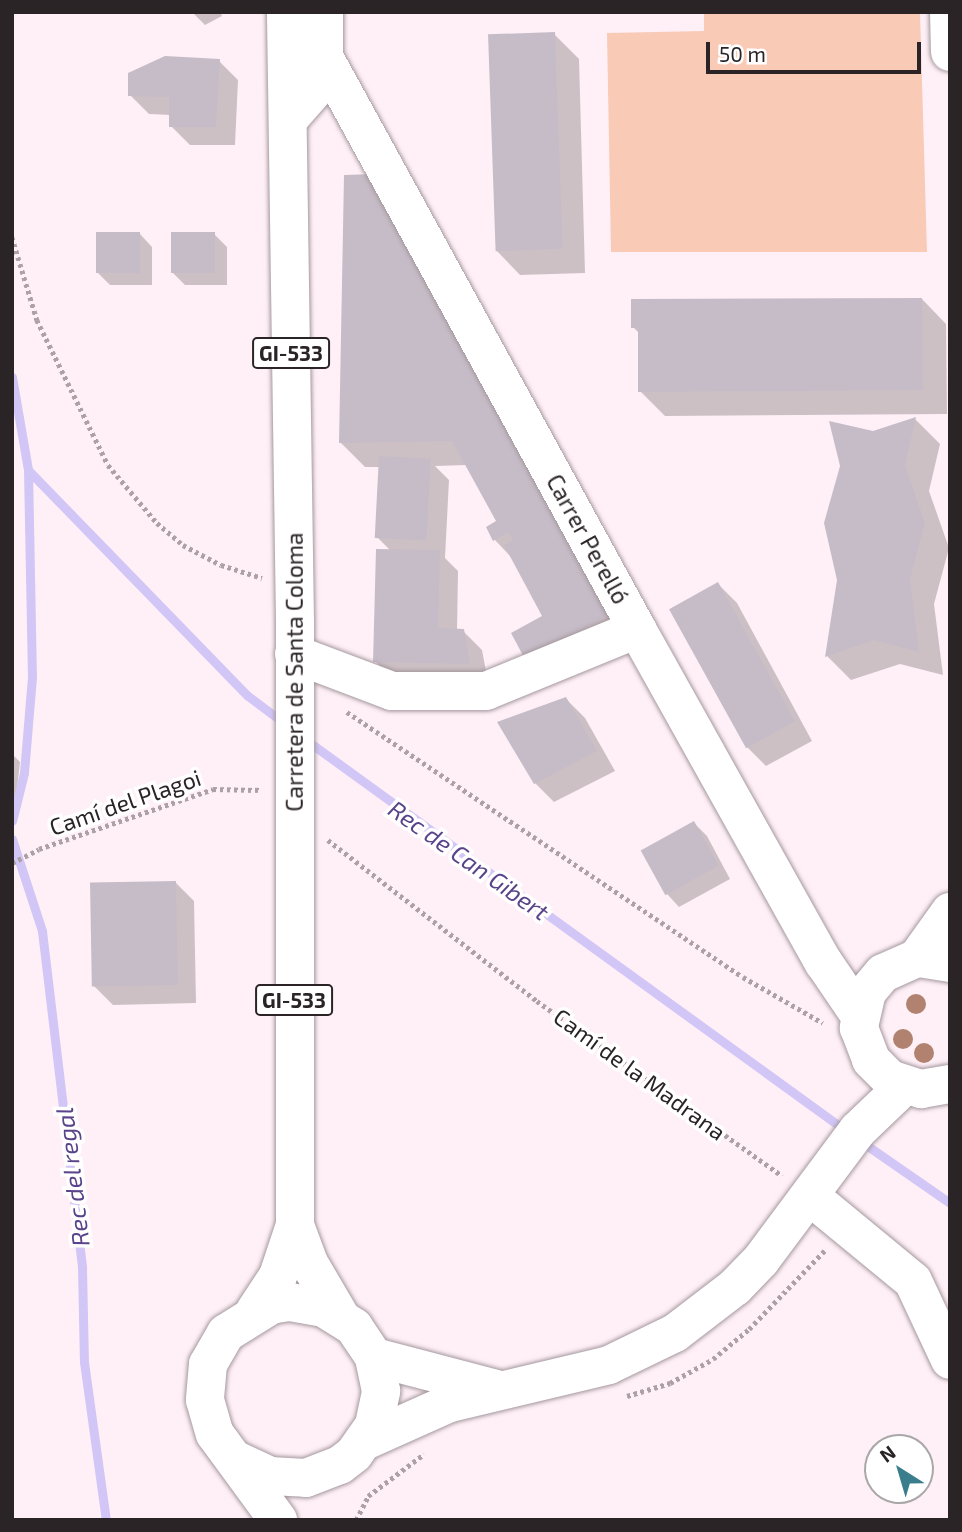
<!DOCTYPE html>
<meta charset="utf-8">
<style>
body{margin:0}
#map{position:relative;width:962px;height:1532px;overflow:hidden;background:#fff0f7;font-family:"Exo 2",sans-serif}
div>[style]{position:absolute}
.green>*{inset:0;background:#f9cab6}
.shadow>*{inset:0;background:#0003}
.stream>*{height:9px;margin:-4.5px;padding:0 4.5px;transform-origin:4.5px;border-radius:4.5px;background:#d2c6f6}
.building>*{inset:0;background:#c6bcc7;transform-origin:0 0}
.path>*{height:4.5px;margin-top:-2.25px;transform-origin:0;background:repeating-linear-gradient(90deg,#aca1a6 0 3.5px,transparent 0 7px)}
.roads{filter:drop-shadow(0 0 2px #a5989e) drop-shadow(0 0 2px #a5989e)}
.minor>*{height:38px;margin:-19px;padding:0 19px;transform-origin:19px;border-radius:19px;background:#fff}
.major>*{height:38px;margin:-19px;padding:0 19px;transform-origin:19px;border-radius:19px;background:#fff}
.trees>*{width:20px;height:20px;margin:-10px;border-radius:50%;background:#b1826f}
span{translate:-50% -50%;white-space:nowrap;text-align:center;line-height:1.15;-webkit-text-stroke:7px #fff;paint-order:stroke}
.shield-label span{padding:2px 5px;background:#fff;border:2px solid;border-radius:5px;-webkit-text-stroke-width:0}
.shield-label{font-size:21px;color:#2a2427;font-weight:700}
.street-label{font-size:23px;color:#2a2427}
.water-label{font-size:24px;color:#59438a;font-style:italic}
.frame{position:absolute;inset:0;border:14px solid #2a2427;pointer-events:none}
.north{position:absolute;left:864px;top:1434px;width:70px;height:70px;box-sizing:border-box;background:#fff;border:2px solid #aaa7a9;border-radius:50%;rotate:323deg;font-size:19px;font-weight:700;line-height:28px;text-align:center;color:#2a2427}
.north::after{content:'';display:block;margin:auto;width:24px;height:32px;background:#3a7e8d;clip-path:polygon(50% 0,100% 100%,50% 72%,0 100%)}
.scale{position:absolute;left:706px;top:42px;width:215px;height:32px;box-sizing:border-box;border:4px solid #2a2427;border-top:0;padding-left:9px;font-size:21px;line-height:24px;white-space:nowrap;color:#2a2427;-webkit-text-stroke:5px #fff;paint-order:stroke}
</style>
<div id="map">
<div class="green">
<div style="clip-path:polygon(704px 12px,920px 12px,927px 252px,611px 252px,607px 33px,704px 31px)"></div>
</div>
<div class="shadow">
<div style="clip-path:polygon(192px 12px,220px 12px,222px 16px,205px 25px)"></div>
<div style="clip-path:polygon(554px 34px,579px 59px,585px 273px,520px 275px,496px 250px)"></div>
<div style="clip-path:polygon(219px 61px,238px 80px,235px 145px,190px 145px,171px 126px,171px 115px,149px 114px,130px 95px)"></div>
<div style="clip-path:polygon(346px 176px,634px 638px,552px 684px,545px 616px,512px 558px,495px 540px,499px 522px,467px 465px,435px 466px,449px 480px,445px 558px,458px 571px,457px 631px,463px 631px,482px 650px,488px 682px,394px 680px,375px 661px,391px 551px,378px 538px,381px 467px,365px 467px,340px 442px)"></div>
<div style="clip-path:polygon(140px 234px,152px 247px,152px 285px,110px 285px,97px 272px)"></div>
<div style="clip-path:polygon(214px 234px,227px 247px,227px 285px,185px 285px,172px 272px)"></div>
<div style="clip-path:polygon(922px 299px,946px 324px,947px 414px,665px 416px,640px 391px,640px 334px,633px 327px)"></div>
<div style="clip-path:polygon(915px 419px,940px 444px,929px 491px,949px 548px,934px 604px,943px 675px,900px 664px,851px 680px,827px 656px)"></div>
<div style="clip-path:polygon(718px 584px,737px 603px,812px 741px,766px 766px,747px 747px,671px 610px)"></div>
<div style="clip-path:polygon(566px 699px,585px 718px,615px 771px,554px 802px,535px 783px)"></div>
<div style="clip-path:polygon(12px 754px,20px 762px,15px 808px,12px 807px)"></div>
<div style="clip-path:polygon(694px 823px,707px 836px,730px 879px,679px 907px,667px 894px)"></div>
<div style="clip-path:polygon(175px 882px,194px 901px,196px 1003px,113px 1005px,94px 986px)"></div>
</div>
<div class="stream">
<div style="left:12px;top:377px;width:94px;rotate:80.2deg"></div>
<div style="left:28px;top:470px;width:207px;rotate:88.9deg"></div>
<div style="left:32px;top:677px;width:96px;rotate:94.8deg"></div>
<div style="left:24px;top:773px;width:49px;rotate:104deg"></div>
<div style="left:28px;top:470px;width:315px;rotate:45.8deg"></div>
<div style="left:248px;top:696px;width:45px;rotate:36.9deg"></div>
<div style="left:306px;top:740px;width:665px;rotate:35.89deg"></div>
<div style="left:12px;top:839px;width:97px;rotate:71.9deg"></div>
<div style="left:42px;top:931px;width:339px;rotate:83.2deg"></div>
<div style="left:82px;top:1268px;width:94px;rotate:88.8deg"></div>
<div style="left:84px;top:1362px;width:160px;rotate:82.1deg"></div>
<div style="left:859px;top:1140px;width:111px;rotate:34.7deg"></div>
</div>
<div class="building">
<div style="left:555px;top:32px;width:217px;height:67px;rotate:88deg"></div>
<div style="clip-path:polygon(165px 56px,220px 59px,216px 127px,169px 127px,169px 97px,128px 96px,128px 73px)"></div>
<div style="clip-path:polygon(374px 174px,611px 613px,526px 661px,511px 633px,542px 616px,504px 545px,513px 540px,509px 532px,493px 541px,486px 527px,496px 521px,452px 441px,339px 443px,344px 175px)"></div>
<div style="left:96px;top:232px;width:44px;height:41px"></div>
<div style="left:171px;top:232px;width:44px;height:41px"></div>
<div style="clip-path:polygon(922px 298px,923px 390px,638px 392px,638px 328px,631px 328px,631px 299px)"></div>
<div style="clip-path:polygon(916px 417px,905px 465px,925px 523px,910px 579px,919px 652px,874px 640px,825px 657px,837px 580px,824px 523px,840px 466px,829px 421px,873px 431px)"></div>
<div style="left:379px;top:456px;width:52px;height:82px;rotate:3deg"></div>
<div style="clip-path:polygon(376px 549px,440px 550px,438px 628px,464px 629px,470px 664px,373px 662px)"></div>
<div style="left:718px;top:582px;width:159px;height:56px;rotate:61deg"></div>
<div style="clip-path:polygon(566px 697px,597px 751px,534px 784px,497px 722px)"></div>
<div style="left:694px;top:821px;width:51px;height:61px;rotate:61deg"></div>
<div style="left:176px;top:881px;width:104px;height:86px;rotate:89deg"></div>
</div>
<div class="path">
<div style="left:12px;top:237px;width:87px;rotate:73.2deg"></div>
<div style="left:37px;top:320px;width:161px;rotate:63.9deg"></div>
<div style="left:108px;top:465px;width:76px;rotate:49.8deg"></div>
<div style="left:157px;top:523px;width:34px;rotate:40deg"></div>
<div style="left:183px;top:545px;width:43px;rotate:27.8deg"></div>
<div style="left:221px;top:565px;width:43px;rotate:17.6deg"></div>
<div style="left:347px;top:712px;width:476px;rotate:33.8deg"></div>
<div style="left:743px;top:977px;width:92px;rotate:29.9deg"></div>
<div style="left:328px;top:840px;width:264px;rotate:37.6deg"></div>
<div style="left:537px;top:1001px;width:301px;rotate:35.5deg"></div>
<div style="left:12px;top:863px;width:30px;rotate:-27deg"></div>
<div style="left:39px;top:849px;width:184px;rotate:-19deg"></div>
<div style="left:213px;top:789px;width:49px;rotate:1.2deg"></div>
<div style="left:627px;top:1396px;width:45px;rotate:-16.8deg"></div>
<div style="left:670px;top:1383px;width:49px;rotate:-29.2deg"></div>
<div style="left:713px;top:1359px;width:47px;rotate:-39.8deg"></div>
<div style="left:749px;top:1329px;width:110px;rotate:-46.1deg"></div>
<div style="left:356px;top:1520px;width:27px;rotate:-63deg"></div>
<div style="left:368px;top:1496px;width:70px;rotate:-36.9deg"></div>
</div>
<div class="roads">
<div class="minor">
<div style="left:949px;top:12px;width:40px;rotate:88.6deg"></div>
<div style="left:324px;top:57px;width:652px;rotate:61.31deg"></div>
<div style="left:637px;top:629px;width:383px;rotate:60.8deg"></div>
<div style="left:824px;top:963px;width:64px;rotate:55.8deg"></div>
<div style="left:288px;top:120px;width:43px;rotate:-48.8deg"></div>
<div style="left:316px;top:88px;width:32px;rotate:-76deg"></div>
<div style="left:324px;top:57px;width:45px;rotate:-90deg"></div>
<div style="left:294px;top:654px;width:105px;rotate:20.7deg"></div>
<div style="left:392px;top:691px;width:94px"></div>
<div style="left:486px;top:691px;width:163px;rotate:-22.3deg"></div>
<div style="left:917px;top:958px;width:57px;rotate:-54.3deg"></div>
<div style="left:950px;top:963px;width:33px;rotate:-171deg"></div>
<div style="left:917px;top:958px;width:37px;rotate:156deg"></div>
<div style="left:883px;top:973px;width:25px;rotate:130deg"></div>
<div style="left:867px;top:992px;width:37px;rotate:103deg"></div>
<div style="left:859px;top:1028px;width:34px;rotate:69deg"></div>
<div style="left:871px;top:1060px;width:27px;rotate:45deg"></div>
<div style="left:890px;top:1079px;width:33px;rotate:18deg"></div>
<div style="left:921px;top:1089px;width:29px;rotate:-10deg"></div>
<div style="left:811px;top:1197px;width:132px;rotate:39.5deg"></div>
<div style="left:913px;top:1281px;width:87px;rotate:64.9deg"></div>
<div style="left:374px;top:1357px;width:126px;rotate:14.7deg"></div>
<div style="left:365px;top:1441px;width:93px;rotate:-24.1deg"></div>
<div style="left:450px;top:1403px;width:163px;rotate:-13.4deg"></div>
<div style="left:609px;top:1365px;width:73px;rotate:-25.9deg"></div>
<div style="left:675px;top:1333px;width:76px;rotate:-37.5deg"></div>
<div style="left:735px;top:1287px;width:37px;rotate:-46deg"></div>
<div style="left:761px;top:1260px;width:162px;rotate:-53.3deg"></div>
<div style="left:858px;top:1130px;width:64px;rotate:-43.7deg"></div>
</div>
<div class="major">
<div style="left:295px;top:1225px;width:40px;rotate:69.8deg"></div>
<div style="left:309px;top:1263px;width:61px;rotate:59.7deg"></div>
<div style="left:255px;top:1311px;width:42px;rotate:-56.7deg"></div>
<div style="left:278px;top:1276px;width:54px;rotate:-71.6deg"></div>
<div style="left:295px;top:1225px;width:603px;rotate:-90deg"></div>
<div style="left:295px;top:622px;width:610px;rotate:-90.85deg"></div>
<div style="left:238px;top:1461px;width:35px;rotate:25deg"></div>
<div style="left:270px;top:1476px;width:36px;rotate:3deg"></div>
<div style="left:306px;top:1478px;width:36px;rotate:-21deg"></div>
<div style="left:340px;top:1465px;width:18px;rotate:-38deg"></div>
<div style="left:354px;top:1454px;width:35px;rotate:-55deg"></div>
<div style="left:374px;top:1425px;width:35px;rotate:-78deg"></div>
<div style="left:381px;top:1391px;width:35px;rotate:-102deg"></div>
<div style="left:374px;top:1357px;width:36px;rotate:-124deg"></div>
<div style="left:354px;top:1327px;width:36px;rotate:-148deg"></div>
<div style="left:324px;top:1308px;width:36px;rotate:-170deg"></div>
<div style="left:289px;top:1302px;width:18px;rotate:171deg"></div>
<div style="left:271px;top:1305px;width:53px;rotate:148.1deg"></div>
<div style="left:226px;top:1333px;width:36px;rotate:120deg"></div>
<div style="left:208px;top:1364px;width:36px;rotate:95deg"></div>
<div style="left:205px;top:1400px;width:35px;rotate:74deg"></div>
<div style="left:215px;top:1434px;width:107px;rotate:53.8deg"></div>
</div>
</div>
<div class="trees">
<div style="left:916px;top:1004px"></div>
<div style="left:903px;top:1039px"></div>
<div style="left:924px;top:1053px"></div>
</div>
<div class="shield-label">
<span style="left:291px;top:353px">GI-533</span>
<span style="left:294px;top:1000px">GI-533</span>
</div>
<div class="street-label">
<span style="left:588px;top:539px;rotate:61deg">Carrer Perelló</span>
<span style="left:294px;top:672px;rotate:-90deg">Carretera de Santa Coloma</span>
<span style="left:125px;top:802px;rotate:-19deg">Camí del Plagoi</span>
<span style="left:640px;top:1074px;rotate:36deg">Camí de la Madrana</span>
</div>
<div class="water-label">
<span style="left:469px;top:860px;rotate:35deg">Rec de Can Gibert</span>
<span style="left:72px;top:1177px;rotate:-97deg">Rec del regal</span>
</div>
<div class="frame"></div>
<div class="north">N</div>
<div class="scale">50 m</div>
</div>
